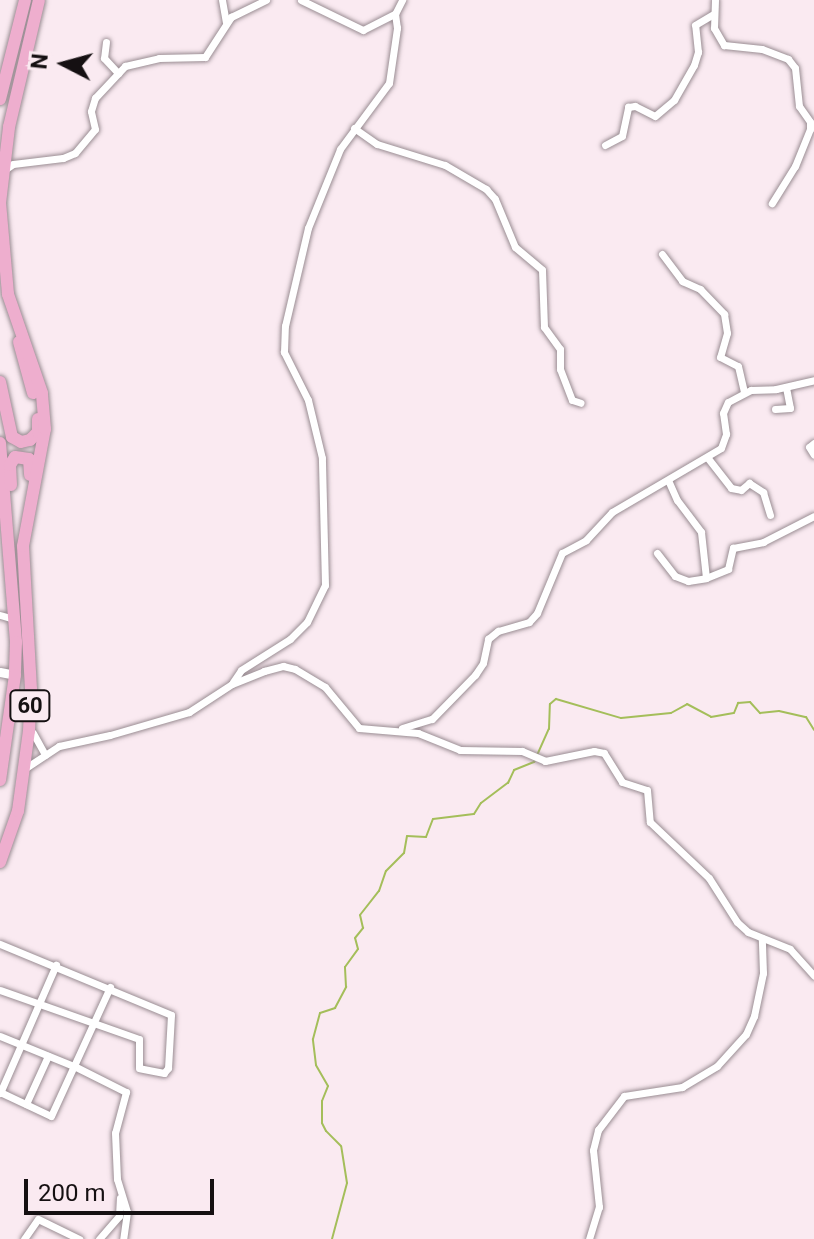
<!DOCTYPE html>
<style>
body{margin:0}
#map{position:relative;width:814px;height:1239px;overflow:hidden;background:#faeaf1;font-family:Roboto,sans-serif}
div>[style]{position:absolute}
.stream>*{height:2px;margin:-1px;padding:0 1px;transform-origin:1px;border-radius:1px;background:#a4be5a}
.roads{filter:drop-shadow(0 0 2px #9a8d93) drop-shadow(0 0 2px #9a8d93)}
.minor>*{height:7px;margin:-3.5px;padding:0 3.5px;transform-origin:3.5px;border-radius:3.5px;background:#fff}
.tertiary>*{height:9px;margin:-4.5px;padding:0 4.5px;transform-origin:4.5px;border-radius:4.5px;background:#fff}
.trunk>*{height:12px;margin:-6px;padding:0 6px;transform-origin:6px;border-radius:6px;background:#eeaece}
span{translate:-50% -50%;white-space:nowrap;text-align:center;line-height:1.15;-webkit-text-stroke:6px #faeaf1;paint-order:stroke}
.shield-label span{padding:2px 6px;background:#faeaf1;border:2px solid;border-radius:6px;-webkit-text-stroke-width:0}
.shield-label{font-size:22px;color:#151012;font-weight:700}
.north{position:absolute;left:24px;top:24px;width:80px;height:80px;-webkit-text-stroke:6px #faeaf1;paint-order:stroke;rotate:276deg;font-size:22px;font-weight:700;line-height:32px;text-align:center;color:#151012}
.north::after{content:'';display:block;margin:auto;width:28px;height:36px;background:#151012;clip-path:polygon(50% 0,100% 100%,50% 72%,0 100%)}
.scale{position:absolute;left:24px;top:1179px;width:190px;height:36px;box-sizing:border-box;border:4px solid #151012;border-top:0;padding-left:10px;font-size:24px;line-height:28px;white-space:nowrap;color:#151012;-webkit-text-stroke:6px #faeaf1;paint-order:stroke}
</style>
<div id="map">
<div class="stream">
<div style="left:332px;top:1239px;width:58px;rotate:-75deg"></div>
<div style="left:347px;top:1183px;width:37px;rotate:-99deg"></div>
<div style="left:341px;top:1146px;width:21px;rotate:-135deg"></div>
<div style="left:326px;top:1131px;width:9px;rotate:-117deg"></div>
<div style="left:322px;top:1123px;width:22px;rotate:-90deg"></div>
<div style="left:322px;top:1101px;width:16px;rotate:-68deg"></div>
<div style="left:328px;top:1086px;width:24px;rotate:-120deg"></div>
<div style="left:316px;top:1065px;width:26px;rotate:-97deg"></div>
<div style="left:313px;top:1039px;width:27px;rotate:-75deg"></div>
<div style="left:320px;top:1013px;width:16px;rotate:-18deg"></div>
<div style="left:335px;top:1008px;width:24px;rotate:-62deg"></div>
<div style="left:346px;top:987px;width:20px;rotate:-93deg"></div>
<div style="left:345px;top:967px;width:22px;rotate:-54deg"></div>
<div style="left:358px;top:949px;width:11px;rotate:-105deg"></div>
<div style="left:355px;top:938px;width:13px;rotate:-51deg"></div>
<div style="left:363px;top:928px;width:13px;rotate:-103deg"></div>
<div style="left:360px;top:915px;width:31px;rotate:-52deg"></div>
<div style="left:379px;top:891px;width:21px;rotate:-71deg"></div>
<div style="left:386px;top:871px;width:25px;rotate:-45deg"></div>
<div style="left:404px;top:853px;width:17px;rotate:-80deg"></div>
<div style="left:407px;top:836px;width:19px;rotate:3deg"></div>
<div style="left:426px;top:837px;width:19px;rotate:-69deg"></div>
<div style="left:433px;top:819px;width:41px;rotate:-7deg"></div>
<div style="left:474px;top:814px;width:13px;rotate:-58deg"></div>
<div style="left:481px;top:803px;width:34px;rotate:-37deg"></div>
<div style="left:508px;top:783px;width:14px;rotate:-65deg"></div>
<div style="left:514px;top:770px;width:22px;rotate:-22deg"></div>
<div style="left:534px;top:762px;width:36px;rotate:-66deg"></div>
<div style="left:549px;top:729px;width:25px;rotate:-88deg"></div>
<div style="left:550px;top:704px;width:8px;rotate:-40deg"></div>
<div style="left:556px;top:699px;width:68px;rotate:16.3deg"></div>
<div style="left:621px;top:718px;width:50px;rotate:-5.7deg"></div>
<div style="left:671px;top:713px;width:18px;rotate:-29deg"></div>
<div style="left:687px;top:704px;width:27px;rotate:28deg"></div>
<div style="left:711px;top:717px;width:23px;rotate:-10deg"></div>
<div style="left:734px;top:713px;width:11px;rotate:-68deg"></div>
<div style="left:738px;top:703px;width:12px;rotate:-5deg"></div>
<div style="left:750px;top:702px;width:15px;rotate:48deg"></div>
<div style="left:760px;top:713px;width:19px;rotate:-6deg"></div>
<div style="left:779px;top:711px;width:28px;rotate:13deg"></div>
<div style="left:806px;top:717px;width:15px;rotate:58deg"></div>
</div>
<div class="roads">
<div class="minor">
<div style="left:222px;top:0;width:22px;rotate:80deg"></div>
<div style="left:301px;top:0;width:69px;rotate:25.8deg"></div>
<div style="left:363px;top:30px;width:36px;rotate:-27deg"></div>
<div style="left:715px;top:0;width:28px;rotate:92deg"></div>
<div style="left:714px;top:28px;width:20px;rotate:60deg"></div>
<div style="left:724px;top:45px;width:38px;rotate:6deg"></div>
<div style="left:762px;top:49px;width:28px;rotate:21deg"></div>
<div style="left:788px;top:59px;width:11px;rotate:52deg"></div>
<div style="left:795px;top:68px;width:38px;rotate:84deg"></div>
<div style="left:799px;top:106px;width:19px;rotate:55deg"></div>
<div style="left:810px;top:122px;width:7px;rotate:90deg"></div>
<div style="left:810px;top:129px;width:40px;rotate:112deg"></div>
<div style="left:795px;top:166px;width:44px;rotate:121.9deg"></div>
<div style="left:106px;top:42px;width:16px;rotate:97deg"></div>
<div style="left:104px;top:58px;width:21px;rotate:47deg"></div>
<div style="left:354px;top:128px;width:28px;rotate:35deg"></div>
<div style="left:377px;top:144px;width:71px;rotate:17.2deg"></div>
<div style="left:445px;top:165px;width:48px;rotate:30.3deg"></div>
<div style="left:486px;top:189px;width:13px;rotate:48deg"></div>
<div style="left:495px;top:199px;width:52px;rotate:67.4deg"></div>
<div style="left:515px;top:247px;width:35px;rotate:40deg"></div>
<div style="left:542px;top:270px;width:57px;rotate:88deg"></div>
<div style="left:544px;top:327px;width:27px;rotate:54deg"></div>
<div style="left:560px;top:349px;width:20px;rotate:90deg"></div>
<div style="left:560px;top:369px;width:33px;rotate:69deg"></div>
<div style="left:572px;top:400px;width:9px;rotate:18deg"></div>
<div style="left:605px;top:145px;width:19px;rotate:-28deg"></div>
<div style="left:622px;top:136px;width:30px;rotate:-78deg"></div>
<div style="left:628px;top:107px;width:7px;rotate:-8deg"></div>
<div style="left:635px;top:106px;width:22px;rotate:27deg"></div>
<div style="left:655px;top:116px;width:25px;rotate:-40deg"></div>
<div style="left:674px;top:100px;width:40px;rotate:-60.3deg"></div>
<div style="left:694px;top:65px;width:14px;rotate:-73deg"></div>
<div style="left:698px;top:52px;width:27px;rotate:-96deg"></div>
<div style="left:695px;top:25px;width:21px;rotate:-31deg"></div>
<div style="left:3px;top:171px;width:12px;rotate:-35deg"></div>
<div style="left:13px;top:164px;width:50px;rotate:-6.8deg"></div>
<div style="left:63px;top:158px;width:13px;rotate:-23deg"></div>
<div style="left:75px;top:153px;width:31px;rotate:-50deg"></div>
<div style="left:95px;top:129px;width:18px;rotate:-103deg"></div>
<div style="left:91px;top:111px;width:14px;rotate:-73deg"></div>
<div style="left:95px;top:98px;width:44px;rotate:-46.8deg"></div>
<div style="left:125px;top:66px;width:35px;rotate:-13deg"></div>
<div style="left:159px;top:58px;width:46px;rotate:-1.2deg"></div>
<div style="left:205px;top:57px;width:48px;rotate:-57deg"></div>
<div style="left:231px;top:17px;width:39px;rotate:-26deg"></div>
<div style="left:662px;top:254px;width:34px;rotate:53deg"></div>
<div style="left:682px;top:281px;width:20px;rotate:24deg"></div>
<div style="left:700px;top:289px;width:35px;rotate:46deg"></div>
<div style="left:724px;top:314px;width:19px;rotate:81deg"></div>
<div style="left:727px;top:333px;width:25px;rotate:106deg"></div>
<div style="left:720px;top:357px;width:20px;rotate:27deg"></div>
<div style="left:738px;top:366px;width:27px;rotate:77deg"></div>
<div style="left:775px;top:409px;width:15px;rotate:-4deg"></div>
<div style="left:790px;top:408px;width:20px;rotate:-101deg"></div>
<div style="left:814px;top:443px;width:6px;rotate:141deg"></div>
<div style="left:809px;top:447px;width:9px;rotate:58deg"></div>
<div style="left:707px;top:457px;width:39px;rotate:52deg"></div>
<div style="left:731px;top:488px;width:10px;rotate:11deg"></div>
<div style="left:741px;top:490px;width:11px;rotate:-41deg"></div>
<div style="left:749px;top:483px;width:17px;rotate:33deg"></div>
<div style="left:763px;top:492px;width:24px;rotate:73deg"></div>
<div style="left:668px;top:480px;width:22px;rotate:66deg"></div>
<div style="left:677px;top:500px;width:40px;rotate:53deg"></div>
<div style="left:701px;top:532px;width:46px;rotate:83.8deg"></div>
<div style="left:706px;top:578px;width:24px;rotate:-22deg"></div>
<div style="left:728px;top:569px;width:22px;rotate:-77deg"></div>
<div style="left:733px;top:548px;width:31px;rotate:-11deg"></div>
<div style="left:763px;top:542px;width:57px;rotate:-27deg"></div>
<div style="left:657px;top:553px;width:29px;rotate:52deg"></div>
<div style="left:675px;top:576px;width:14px;rotate:21deg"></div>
<div style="left:688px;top:581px;width:18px;rotate:-9deg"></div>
<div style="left:0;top:615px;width:15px;rotate:16deg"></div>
<div style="left:233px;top:682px;width:14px;rotate:-56deg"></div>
<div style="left:241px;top:670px;width:58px;rotate:-32.3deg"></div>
<div style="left:290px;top:639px;width:24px;rotate:-45deg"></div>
<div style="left:307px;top:622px;width:41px;rotate:-64.1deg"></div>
<div style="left:325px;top:585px;width:127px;rotate:-91.4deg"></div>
<div style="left:322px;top:458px;width:60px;rotate:-103.6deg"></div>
<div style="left:308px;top:400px;width:54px;rotate:-116.6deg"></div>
<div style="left:284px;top:352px;width:26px;rotate:-88deg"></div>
<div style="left:285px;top:326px;width:101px;rotate:-76.8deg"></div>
<div style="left:308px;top:228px;width:85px;rotate:-67.9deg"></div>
<div style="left:340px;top:149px;width:82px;rotate:-53.4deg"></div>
<div style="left:389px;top:83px;width:56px;rotate:-81.7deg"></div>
<div style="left:397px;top:28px;width:14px;rotate:-98deg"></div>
<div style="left:395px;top:14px;width:16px;rotate:-63deg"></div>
<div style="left:402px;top:728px;width:31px;rotate:-17deg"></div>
<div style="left:432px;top:719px;width:62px;rotate:-45.7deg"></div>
<div style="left:475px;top:675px;width:14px;rotate:-56deg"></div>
<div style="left:483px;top:663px;width:25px;rotate:-78deg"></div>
<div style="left:488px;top:639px;width:13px;rotate:-39deg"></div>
<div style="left:498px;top:631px;width:32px;rotate:-16deg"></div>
<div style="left:529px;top:622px;width:12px;rotate:-48deg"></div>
<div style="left:537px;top:613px;width:65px;rotate:-67.4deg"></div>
<div style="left:562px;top:553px;width:27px;rotate:-28deg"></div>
<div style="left:586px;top:540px;width:38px;rotate:-47deg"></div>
<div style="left:612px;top:512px;width:126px;rotate:-30.4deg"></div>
<div style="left:721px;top:448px;width:15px;rotate:-70deg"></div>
<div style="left:726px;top:434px;width:21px;rotate:-98deg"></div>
<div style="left:723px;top:413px;width:12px;rotate:-66deg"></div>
<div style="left:728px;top:402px;width:26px;rotate:-28deg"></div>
<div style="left:751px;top:390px;width:25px;rotate:-2deg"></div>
<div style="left:776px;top:389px;width:39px;rotate:-13deg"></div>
<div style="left:33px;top:733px;width:25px;rotate:61deg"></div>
<div style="left:24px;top:769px;width:42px;rotate:-33.3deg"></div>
<div style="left:59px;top:746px;width:52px;rotate:-12.2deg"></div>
<div style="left:110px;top:735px;width:82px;rotate:-16.2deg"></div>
<div style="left:189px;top:712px;width:51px;rotate:-33.1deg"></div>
<div style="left:232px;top:684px;width:35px;rotate:-22deg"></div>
<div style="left:264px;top:671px;width:20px;rotate:-15deg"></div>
<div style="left:283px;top:666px;width:12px;rotate:14deg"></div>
<div style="left:295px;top:669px;width:35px;rotate:31deg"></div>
<div style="left:325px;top:687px;width:53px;rotate:50.3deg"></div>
<div style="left:359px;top:728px;width:59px;rotate:4.8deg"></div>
<div style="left:418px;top:733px;width:45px;rotate:22deg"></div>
<div style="left:460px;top:750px;width:62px;rotate:0.9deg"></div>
<div style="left:522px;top:751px;width:25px;rotate:23deg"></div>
<div style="left:545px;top:761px;width:50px;rotate:-11.5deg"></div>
<div style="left:594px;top:751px;width:10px;rotate:11deg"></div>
<div style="left:604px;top:753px;width:34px;rotate:58deg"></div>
<div style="left:622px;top:782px;width:26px;rotate:18deg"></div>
<div style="left:647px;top:790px;width:32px;rotate:85deg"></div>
<div style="left:650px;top:822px;width:81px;rotate:43.5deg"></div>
<div style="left:709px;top:878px;width:52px;rotate:57.5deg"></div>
<div style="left:737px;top:922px;width:15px;rotate:42deg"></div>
<div style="left:748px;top:932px;width:45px;rotate:22deg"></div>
<div style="left:790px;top:949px;width:36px;rotate:48deg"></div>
<div style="left:0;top:944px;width:185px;rotate:22.5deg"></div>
<div style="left:171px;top:1015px;width:53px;rotate:93.2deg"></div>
<div style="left:168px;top:1068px;width:6px;rotate:129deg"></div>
<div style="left:164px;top:1073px;width:25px;rotate:-169deg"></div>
<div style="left:139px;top:1068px;width:29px;rotate:-90deg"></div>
<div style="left:139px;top:1039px;width:147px;rotate:-160.6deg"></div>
<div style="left:0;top:1036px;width:82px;rotate:22.2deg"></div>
<div style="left:76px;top:1067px;width:56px;rotate:26.6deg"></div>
<div style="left:126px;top:1092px;width:42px;rotate:105deg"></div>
<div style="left:115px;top:1133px;width:46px;rotate:87.5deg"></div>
<div style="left:117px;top:1179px;width:34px;rotate:73deg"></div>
<div style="left:127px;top:1212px;width:27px;rotate:98deg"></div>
<div style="left:0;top:1092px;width:56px;rotate:25.2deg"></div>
<div style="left:51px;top:1116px;width:142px;rotate:-65.4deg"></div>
<div style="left:0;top:1093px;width:140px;rotate:-66.4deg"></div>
<div style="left:26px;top:1104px;width:53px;rotate:-65.4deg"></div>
<div style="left:24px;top:1239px;width:24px;rotate:-55deg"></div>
<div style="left:38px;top:1219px;width:46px;rotate:26deg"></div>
<div style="left:99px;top:1239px;width:30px;rotate:-49deg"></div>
<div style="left:119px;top:1216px;width:18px;rotate:-87deg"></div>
<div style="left:589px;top:1239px;width:34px;rotate:-73deg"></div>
<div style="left:599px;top:1207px;width:57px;rotate:-96deg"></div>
<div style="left:593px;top:1150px;width:21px;rotate:-76deg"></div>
<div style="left:598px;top:1130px;width:43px;rotate:-52.6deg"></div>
<div style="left:624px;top:1096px;width:59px;rotate:-8.8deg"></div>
<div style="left:682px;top:1087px;width:41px;rotate:-31deg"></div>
<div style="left:717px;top:1066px;width:43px;rotate:-47.8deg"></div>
<div style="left:746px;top:1034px;width:20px;rotate:-66deg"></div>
<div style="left:754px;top:1016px;width:44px;rotate:-78.2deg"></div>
<div style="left:763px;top:973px;width:35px;rotate:-92deg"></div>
</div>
<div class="tertiary">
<div style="left:0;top:672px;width:15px;rotate:11deg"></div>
</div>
<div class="trunk">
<div style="left:0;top:99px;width:102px;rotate:-75.8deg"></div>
<div style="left:19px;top:342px;width:53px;rotate:74.6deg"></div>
<div style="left:0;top:382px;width:56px;rotate:77.7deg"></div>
<div style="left:12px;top:437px;width:10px;rotate:29deg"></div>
<div style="left:21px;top:442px;width:9px;rotate:-13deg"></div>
<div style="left:30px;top:440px;width:11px;rotate:-45deg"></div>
<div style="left:38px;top:432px;width:13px;rotate:-90deg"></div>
<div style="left:0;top:443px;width:200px;rotate:85.4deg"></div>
<div style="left:16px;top:642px;width:33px;rotate:92deg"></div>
<div style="left:15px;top:675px;width:106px;rotate:98.1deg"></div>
<div style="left:11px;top:485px;width:20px;rotate:-93deg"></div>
<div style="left:10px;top:465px;width:9px;rotate:-58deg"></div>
<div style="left:15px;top:457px;width:14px;rotate:8deg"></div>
<div style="left:29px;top:459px;width:16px;rotate:86deg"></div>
<div style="left:0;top:862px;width:54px;rotate:-70.6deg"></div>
<div style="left:18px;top:811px;width:81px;rotate:-82.2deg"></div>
<div style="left:29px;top:731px;width:42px;rotate:-87.3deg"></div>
<div style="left:31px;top:689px;width:143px;rotate:-93.2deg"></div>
<div style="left:23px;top:546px;width:119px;rotate:-79.4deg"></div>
<div style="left:45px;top:429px;width:36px;rotate:-95deg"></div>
<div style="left:42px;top:393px;width:105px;rotate:-109deg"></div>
<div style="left:8px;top:294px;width:91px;rotate:-95deg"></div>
<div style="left:0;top:203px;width:77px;rotate:-83.2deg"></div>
<div style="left:9px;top:127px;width:130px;rotate:-76.7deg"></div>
</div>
</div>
<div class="shield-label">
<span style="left:30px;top:706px">60</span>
</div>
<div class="north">N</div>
<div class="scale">200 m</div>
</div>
